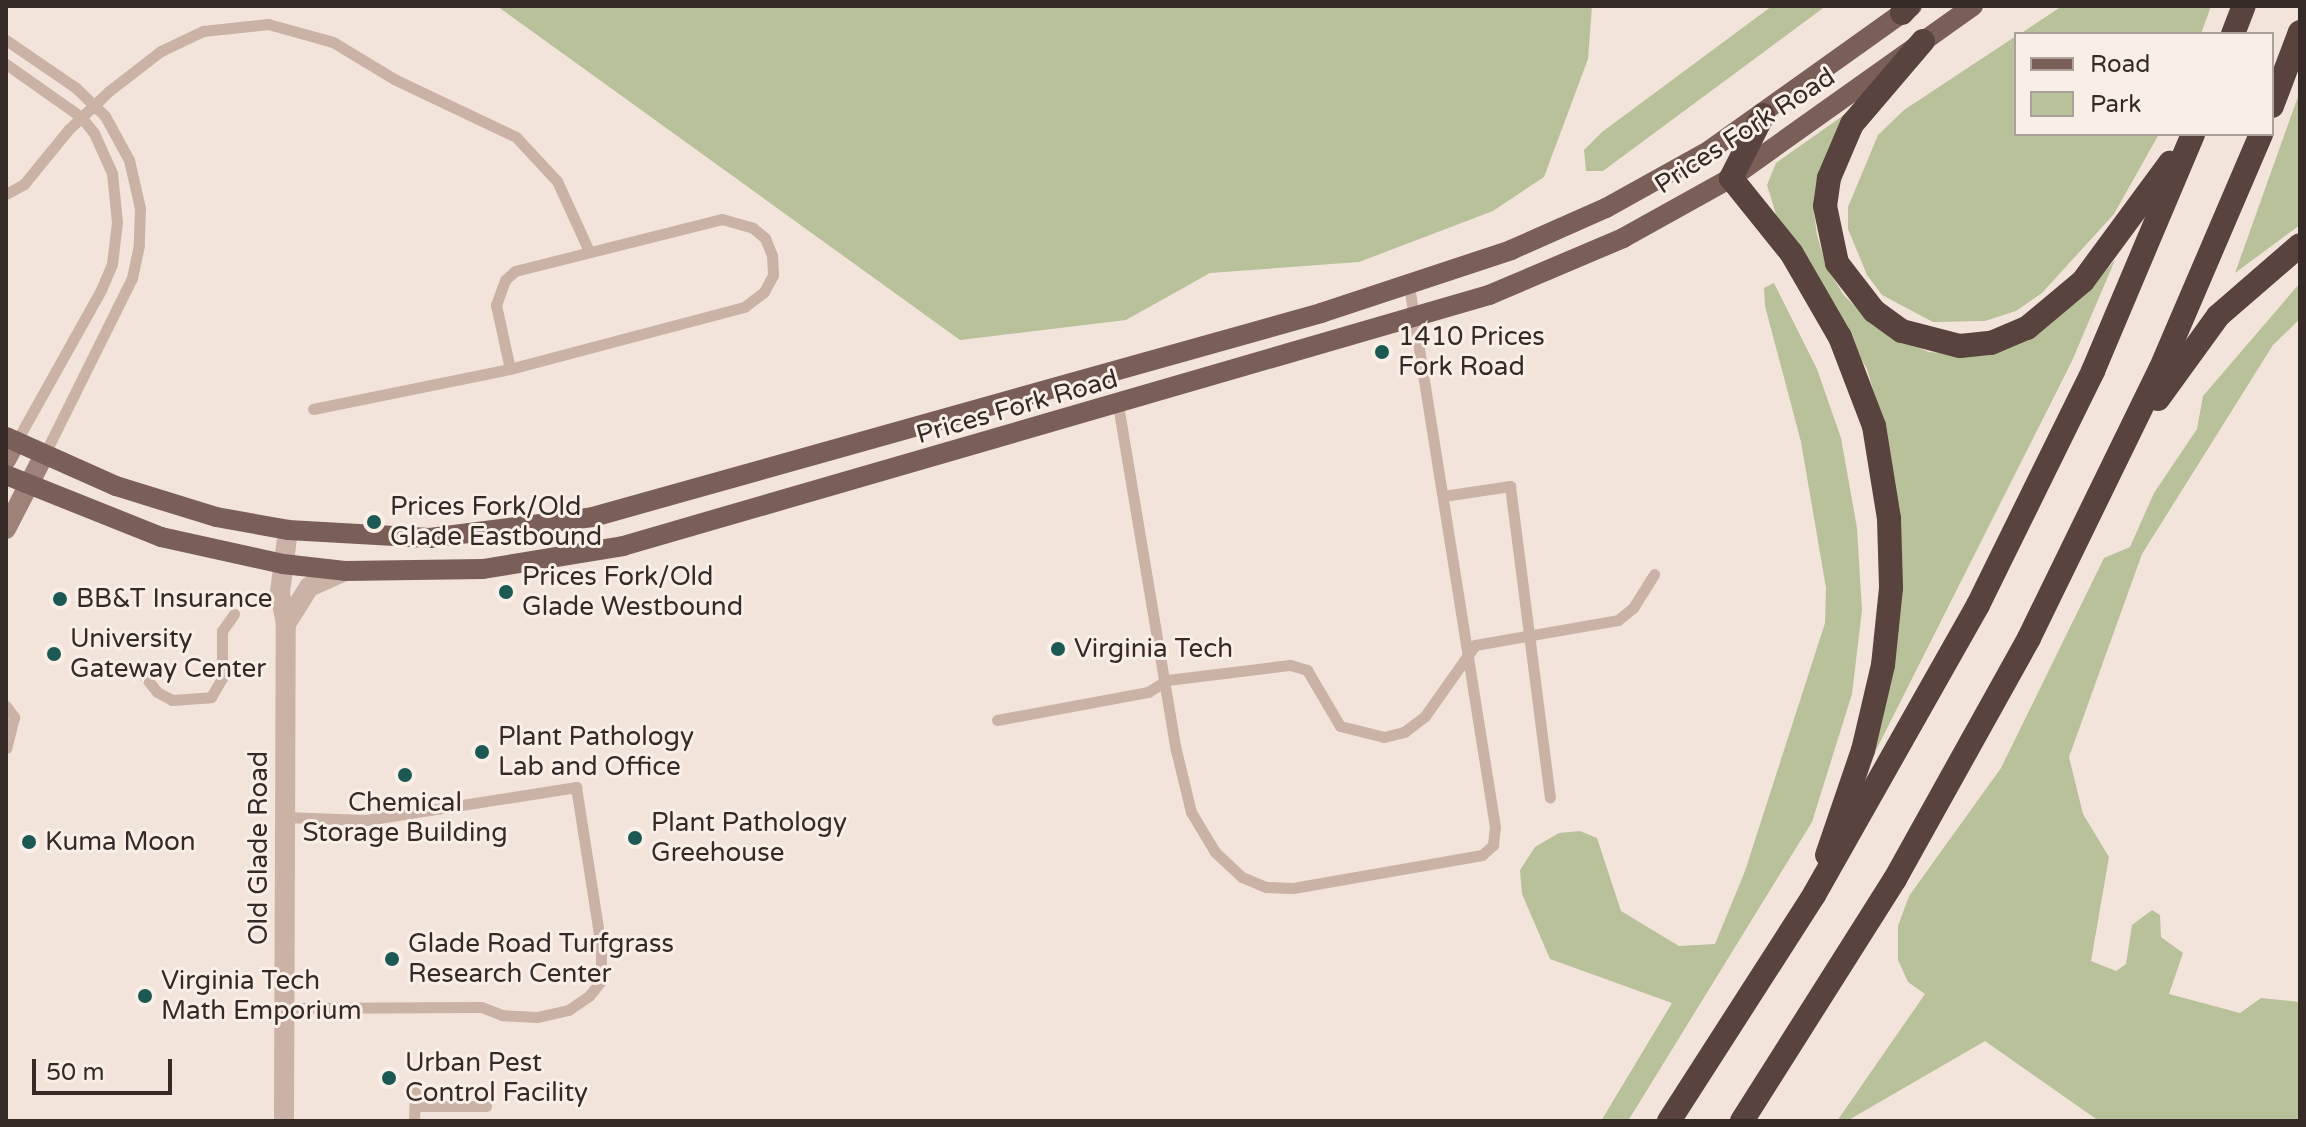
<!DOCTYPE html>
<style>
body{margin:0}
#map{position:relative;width:2306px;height:1127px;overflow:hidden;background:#f2e4db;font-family:"Varela Round",sans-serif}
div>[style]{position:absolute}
.green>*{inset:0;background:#b9c19a}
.service>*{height:11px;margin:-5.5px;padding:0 5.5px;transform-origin:5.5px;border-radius:5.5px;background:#cab2a6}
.tertiary>*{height:20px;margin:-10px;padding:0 10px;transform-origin:10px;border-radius:10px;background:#cab2a6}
.secondary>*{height:20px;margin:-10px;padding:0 10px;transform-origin:10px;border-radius:10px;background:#9e8178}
.primary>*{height:20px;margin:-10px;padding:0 10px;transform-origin:10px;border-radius:10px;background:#795f58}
.motorway>*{height:24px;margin:-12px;padding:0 12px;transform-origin:12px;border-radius:12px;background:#58433e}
.dots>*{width:22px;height:22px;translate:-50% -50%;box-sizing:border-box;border:4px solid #faefe7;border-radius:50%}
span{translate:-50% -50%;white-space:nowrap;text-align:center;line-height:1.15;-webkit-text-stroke:6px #faefe7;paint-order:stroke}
.street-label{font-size:26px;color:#362a27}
.poi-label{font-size:26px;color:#362a27}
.left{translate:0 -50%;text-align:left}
.frame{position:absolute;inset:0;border:8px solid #362a27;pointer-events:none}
.legend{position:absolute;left:2014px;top:32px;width:260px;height:104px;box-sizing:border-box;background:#faefe7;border:2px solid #aca09a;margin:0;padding:10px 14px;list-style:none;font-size:24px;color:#362a27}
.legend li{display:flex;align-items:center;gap:16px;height:40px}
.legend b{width:40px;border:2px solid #aca09a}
.scale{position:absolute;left:32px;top:1059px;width:140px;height:36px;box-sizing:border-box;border:4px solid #362a27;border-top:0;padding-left:10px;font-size:24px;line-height:28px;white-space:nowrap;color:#362a27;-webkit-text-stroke:6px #faefe7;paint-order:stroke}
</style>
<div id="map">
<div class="green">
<div style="clip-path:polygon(497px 6px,1592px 6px,1588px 59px,1544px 177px,1493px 211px,1359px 262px,1210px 273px,1126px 320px,960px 340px)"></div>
<div style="clip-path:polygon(1772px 6px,1826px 6px,1603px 171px,1586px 171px,1584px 150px,1602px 132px)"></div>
<div style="clip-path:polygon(2062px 6px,2211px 6px,2201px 34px,2020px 34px)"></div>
<div style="clip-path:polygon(2016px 36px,2016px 134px,2159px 134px,2114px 214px,2042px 293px,2016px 311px,1985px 321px,1933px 322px,1882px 295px,1867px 275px,1848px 229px,1848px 207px,1878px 135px,1904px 110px)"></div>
<div style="clip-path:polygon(2300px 91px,2300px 225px,2235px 273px,2291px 116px)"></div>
<div style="clip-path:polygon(1861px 103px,1821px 172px,1813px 205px,1817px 235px,1826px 266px,1843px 294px,1867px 319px,1899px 340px,1929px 352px,1962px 355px,2091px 287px,2115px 260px,2072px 361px,1864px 774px,1882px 714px,1883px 423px,1867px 369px,1778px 221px,1767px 185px,1776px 163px)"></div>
<div style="clip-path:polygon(1774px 283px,1817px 369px,1841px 438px,1857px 528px,1862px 610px,1852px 694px,1812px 822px,1628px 1121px,1601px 1121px,1672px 1003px,1550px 959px,1522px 894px,1520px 870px,1535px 847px,1559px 833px,1580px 831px,1597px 838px,1621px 911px,1679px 946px,1715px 944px,1745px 871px,1825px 623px,1826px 588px,1801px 442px,1765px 306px,1764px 288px)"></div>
<div style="clip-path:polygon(2300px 283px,2300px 319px,2273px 345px,2142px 554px,2069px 757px,2083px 814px,2109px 857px,2091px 961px,2116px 971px,2126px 964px,2132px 925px,2152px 910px,2160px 915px,2161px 937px,2183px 953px,2169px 994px,2240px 1013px,2261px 998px,2300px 1002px,2300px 1121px,2099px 1121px,1985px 1041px,1847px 1121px,1837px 1121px,1925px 994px,1908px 982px,1898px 960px,1898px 926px,1909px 896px,2001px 768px,2104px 558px,2130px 547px,2154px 493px,2197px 429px,2203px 396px)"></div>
</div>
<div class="service">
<div style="left:6px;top:40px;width:85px;rotate:34.4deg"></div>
<div style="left:76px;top:88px;width:40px;rotate:44deg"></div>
<div style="left:105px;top:116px;width:50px;rotate:61.4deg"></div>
<div style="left:129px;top:160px;width:49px;rotate:77.1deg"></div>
<div style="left:140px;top:208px;width:37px;rotate:92deg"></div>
<div style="left:139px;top:245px;width:34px;rotate:102deg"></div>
<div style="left:132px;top:278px;width:198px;rotate:116.4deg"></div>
<div style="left:6px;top:64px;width:92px;rotate:35.2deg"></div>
<div style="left:81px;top:117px;width:21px;rotate:51deg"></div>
<div style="left:94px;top:133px;width:44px;rotate:65.8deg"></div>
<div style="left:112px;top:173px;width:49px;rotate:84.2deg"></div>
<div style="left:117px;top:222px;width:42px;rotate:96.8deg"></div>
<div style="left:112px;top:264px;width:28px;rotate:113deg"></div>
<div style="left:101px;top:290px;width:174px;rotate:119.2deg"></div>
<div style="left:6px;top:194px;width:21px;rotate:-29deg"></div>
<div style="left:24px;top:184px;width:70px;rotate:-50.8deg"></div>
<div style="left:68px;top:130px;width:57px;rotate:-43.6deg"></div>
<div style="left:109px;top:91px;width:66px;rotate:-37.6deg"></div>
<div style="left:161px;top:51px;width:47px;rotate:-25.5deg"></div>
<div style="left:203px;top:31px;width:65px;rotate:-6.1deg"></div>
<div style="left:268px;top:24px;width:67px;rotate:15.5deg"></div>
<div style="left:333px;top:42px;width:71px;rotate:31.2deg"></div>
<div style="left:394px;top:79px;width:135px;rotate:25.4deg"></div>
<div style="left:516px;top:137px;width:60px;rotate:47deg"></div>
<div style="left:557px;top:181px;width:75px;rotate:65.5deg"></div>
<div style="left:722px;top:219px;width:32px;rotate:16deg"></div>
<div style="left:753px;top:228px;width:16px;rotate:40deg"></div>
<div style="left:765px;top:238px;width:18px;rotate:68deg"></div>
<div style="left:772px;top:255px;width:20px;rotate:87deg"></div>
<div style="left:773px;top:275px;width:19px;rotate:118deg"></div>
<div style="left:764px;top:292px;width:25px;rotate:143deg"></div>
<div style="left:744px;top:307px;width:242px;rotate:165.2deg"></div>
<div style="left:510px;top:369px;width:66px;rotate:-102.3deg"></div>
<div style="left:496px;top:305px;width:27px;rotate:-70deg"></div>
<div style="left:505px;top:280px;width:13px;rotate:-42deg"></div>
<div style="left:515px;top:271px;width:213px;rotate:-14.1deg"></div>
<div style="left:1118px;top:405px;width:350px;rotate:80.5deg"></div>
<div style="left:1176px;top:750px;width:64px;rotate:76.4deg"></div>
<div style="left:1191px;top:812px;width:47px;rotate:59deg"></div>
<div style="left:1215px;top:852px;width:37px;rotate:43deg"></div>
<div style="left:1242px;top:877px;width:26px;rotate:23deg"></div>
<div style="left:1266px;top:887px;width:27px;rotate:2deg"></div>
<div style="left:1293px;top:888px;width:192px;rotate:-9.9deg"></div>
<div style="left:1482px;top:855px;width:15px;rotate:-42deg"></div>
<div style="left:1493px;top:845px;width:18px;rotate:-84deg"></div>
<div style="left:1495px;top:827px;width:548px;rotate:-99.03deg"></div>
<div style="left:313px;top:409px;width:201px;rotate:-11.5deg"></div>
<div style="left:1443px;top:496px;width:68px;rotate:-8.5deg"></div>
<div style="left:1510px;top:486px;width:314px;rotate:82.7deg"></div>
<div style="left:145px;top:677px;width:19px;rotate:51deg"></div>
<div style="left:157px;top:692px;width:17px;rotate:28deg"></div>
<div style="left:172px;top:700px;width:39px;rotate:-4deg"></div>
<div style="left:211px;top:697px;width:22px;rotate:-60deg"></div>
<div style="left:222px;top:678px;width:47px;rotate:-90deg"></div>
<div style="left:222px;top:631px;width:21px;rotate:-55deg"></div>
<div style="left:6px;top:706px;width:14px;rotate:54deg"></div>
<div style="left:14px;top:717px;width:32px;rotate:104deg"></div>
<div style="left:997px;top:720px;width:154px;rotate:-10.5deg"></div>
<div style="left:1148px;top:692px;width:22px;rotate:-32deg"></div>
<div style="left:1167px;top:680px;width:124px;rotate:-7deg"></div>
<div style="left:1290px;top:665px;width:18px;rotate:16deg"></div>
<div style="left:1307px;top:670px;width:65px;rotate:59.5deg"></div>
<div style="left:1340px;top:726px;width:45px;rotate:14deg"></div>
<div style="left:1384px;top:737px;width:21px;rotate:-14deg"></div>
<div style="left:1404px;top:732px;width:26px;rotate:-37deg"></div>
<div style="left:1425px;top:716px;width:87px;rotate:-54.8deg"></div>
<div style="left:1475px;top:645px;width:145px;rotate:-9.9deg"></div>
<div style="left:1618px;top:620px;width:19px;rotate:-39deg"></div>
<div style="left:1633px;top:608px;width:40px;rotate:-58deg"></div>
<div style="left:284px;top:817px;width:82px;rotate:2.1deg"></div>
<div style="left:366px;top:820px;width:213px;rotate:-8.9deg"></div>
<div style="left:576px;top:787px;width:161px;rotate:81.1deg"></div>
<div style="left:601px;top:946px;width:35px;rotate:90deg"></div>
<div style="left:601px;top:981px;width:19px;rotate:129deg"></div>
<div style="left:589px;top:996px;width:25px;rotate:146deg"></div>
<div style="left:568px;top:1010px;width:32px;rotate:167deg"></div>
<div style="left:537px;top:1017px;width:35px;rotate:-177deg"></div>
<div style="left:502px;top:1015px;width:22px;rotate:-159deg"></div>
<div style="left:481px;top:1007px;width:196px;rotate:179.7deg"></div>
<div style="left:415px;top:1106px;width:71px"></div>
<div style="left:414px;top:1121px;width:29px;rotate:-88deg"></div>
</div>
<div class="tertiary">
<div style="left:286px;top:624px;width:44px;rotate:-58.1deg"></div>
<div style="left:309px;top:587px;width:39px;rotate:-24deg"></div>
<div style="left:284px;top:1121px;width:497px;rotate:-89.8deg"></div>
<div style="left:286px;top:624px;width:33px;rotate:-101deg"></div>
<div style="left:280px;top:592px;width:63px;rotate:-82.6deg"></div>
</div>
<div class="secondary">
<div style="left:6px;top:460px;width:21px;rotate:-61deg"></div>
<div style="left:6px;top:529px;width:83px;rotate:-62.8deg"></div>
</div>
<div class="primary">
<div style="left:6px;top:437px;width:120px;rotate:24deg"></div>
<div style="left:116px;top:486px;width:105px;rotate:17.2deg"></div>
<div style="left:216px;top:517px;width:73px;rotate:10.2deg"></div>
<div style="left:288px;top:530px;width:142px;rotate:3.2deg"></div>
<div style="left:430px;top:538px;width:164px;rotate:-7.3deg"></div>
<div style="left:593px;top:517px;width:756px;rotate:-15.65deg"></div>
<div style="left:1321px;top:313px;width:200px;rotate:-18.3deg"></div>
<div style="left:1511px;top:250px;width:104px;rotate:-23.9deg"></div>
<div style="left:1606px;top:208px;width:119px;rotate:-29.1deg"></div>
<div style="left:1710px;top:150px;width:248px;rotate:-35.5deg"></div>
<div style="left:6px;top:475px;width:167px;rotate:21.8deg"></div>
<div style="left:161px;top:537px;width:125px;rotate:12.5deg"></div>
<div style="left:283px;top:564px;width:62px;rotate:6.4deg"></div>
<div style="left:345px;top:571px;width:138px;rotate:-0.8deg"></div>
<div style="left:483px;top:569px;width:142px;rotate:-9.3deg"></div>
<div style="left:623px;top:546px;width:902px;rotate:-16.16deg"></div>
<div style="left:1489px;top:295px;width:146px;rotate:-23deg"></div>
<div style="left:1623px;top:238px;width:124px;rotate:-29.1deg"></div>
<div style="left:1731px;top:178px;width:297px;rotate:-35.4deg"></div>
</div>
<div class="motorway">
<div style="left:1902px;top:13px;width:9px;rotate:-49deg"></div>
<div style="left:2233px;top:34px;width:30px;rotate:-69deg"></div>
<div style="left:1923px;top:41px;width:109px;rotate:130.5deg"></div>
<div style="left:1852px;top:124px;width:59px;rotate:113.1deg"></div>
<div style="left:1829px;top:178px;width:28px;rotate:98deg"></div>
<div style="left:1825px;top:206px;width:58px;rotate:78.1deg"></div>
<div style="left:1837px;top:263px;width:61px;rotate:52.4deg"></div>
<div style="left:1874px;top:311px;width:34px;rotate:36deg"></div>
<div style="left:1902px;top:331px;width:60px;rotate:14.5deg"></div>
<div style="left:1960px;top:346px;width:31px;rotate:-6deg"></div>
<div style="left:1991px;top:343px;width:39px;rotate:-23deg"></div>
<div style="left:2027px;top:328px;width:73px;rotate:-40deg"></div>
<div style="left:2083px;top:281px;width:147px;rotate:-53.6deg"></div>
<div style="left:2272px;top:106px;width:79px;rotate:-69.3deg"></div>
<div style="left:1763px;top:115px;width:71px;rotate:116.9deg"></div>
<div style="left:1731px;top:178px;width:97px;rotate:51.2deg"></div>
<div style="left:1792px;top:254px;width:96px;rotate:60deg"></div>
<div style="left:1840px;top:337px;width:95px;rotate:69.1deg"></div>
<div style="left:1874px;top:426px;width:94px;rotate:80.8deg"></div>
<div style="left:1889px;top:519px;width:69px;rotate:88.3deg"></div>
<div style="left:1891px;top:588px;width:77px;rotate:95.9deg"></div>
<div style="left:1883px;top:665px;width:87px;rotate:103.2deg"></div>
<div style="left:1863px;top:750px;width:111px;rotate:108.9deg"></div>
<div style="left:2158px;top:399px;width:102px;rotate:-54.1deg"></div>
<div style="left:2218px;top:316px;width:108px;rotate:-40.9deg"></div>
<div style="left:1669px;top:1121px;width:269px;rotate:-57.3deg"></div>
<div style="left:1814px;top:895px;width:333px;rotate:-60.5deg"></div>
<div style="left:1978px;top:605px;width:261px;rotate:-63.8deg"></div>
<div style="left:2093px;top:371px;width:257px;rotate:-67.1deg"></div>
<div style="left:1742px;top:1121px;width:286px;rotate:-57.7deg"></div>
<div style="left:1895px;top:879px;width:276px;rotate:-60.9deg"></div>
<div style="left:2029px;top:638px;width:298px;rotate:-64deg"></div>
<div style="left:2160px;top:370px;width:257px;rotate:-66.8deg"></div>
</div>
<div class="dots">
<div style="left:1382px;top:352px;background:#1c5955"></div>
<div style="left:374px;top:522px;background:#1c5955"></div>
<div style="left:506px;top:592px;background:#1c5955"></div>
<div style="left:60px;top:599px;background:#1c5955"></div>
<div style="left:1058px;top:649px;background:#1c5955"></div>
<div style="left:54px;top:654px;background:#1c5955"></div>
<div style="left:482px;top:752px;background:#1c5955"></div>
<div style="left:405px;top:775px;background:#1c5955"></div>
<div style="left:635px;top:838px;background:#1c5955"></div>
<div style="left:29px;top:842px;background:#1c5955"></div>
<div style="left:392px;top:959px;background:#1c5955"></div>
<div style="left:145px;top:996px;background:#1c5955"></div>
<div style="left:389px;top:1078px;background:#1c5955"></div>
</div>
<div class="street-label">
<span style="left:1745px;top:131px;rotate:-33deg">Prices Fork Road</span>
<span style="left:1017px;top:407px;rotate:-16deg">Prices Fork Road</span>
<span style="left:259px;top:848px;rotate:-90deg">Old Glade Road</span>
</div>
<div class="poi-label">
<span class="left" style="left:1398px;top:352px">1410 Prices<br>Fork Road</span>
<span class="left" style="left:390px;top:522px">Prices Fork/Old<br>Glade Eastbound</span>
<span class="left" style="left:522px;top:592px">Prices Fork/Old<br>Glade Westbound</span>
<span class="left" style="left:76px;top:599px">BB&amp;T Insurance</span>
<span class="left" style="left:70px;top:654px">University<br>Gateway Center</span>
<span class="left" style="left:1074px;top:649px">Virginia Tech</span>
<span class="left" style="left:498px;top:752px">Plant Pathology<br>Lab and Office</span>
<span style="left:405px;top:818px">Chemical<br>Storage Building</span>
<span class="left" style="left:651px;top:838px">Plant Pathology<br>Greehouse</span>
<span class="left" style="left:45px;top:842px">Kuma Moon</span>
<span class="left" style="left:408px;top:959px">Glade Road Turfgrass<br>Research Center</span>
<span class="left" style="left:161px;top:996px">Virginia Tech<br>Math Emporium</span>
<span class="left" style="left:405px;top:1078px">Urban Pest<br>Control Facility</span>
</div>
<div class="frame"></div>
<ul class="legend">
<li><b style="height:10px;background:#795f58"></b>Road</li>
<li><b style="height:22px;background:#b9c19a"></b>Park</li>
</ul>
<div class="scale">50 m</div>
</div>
